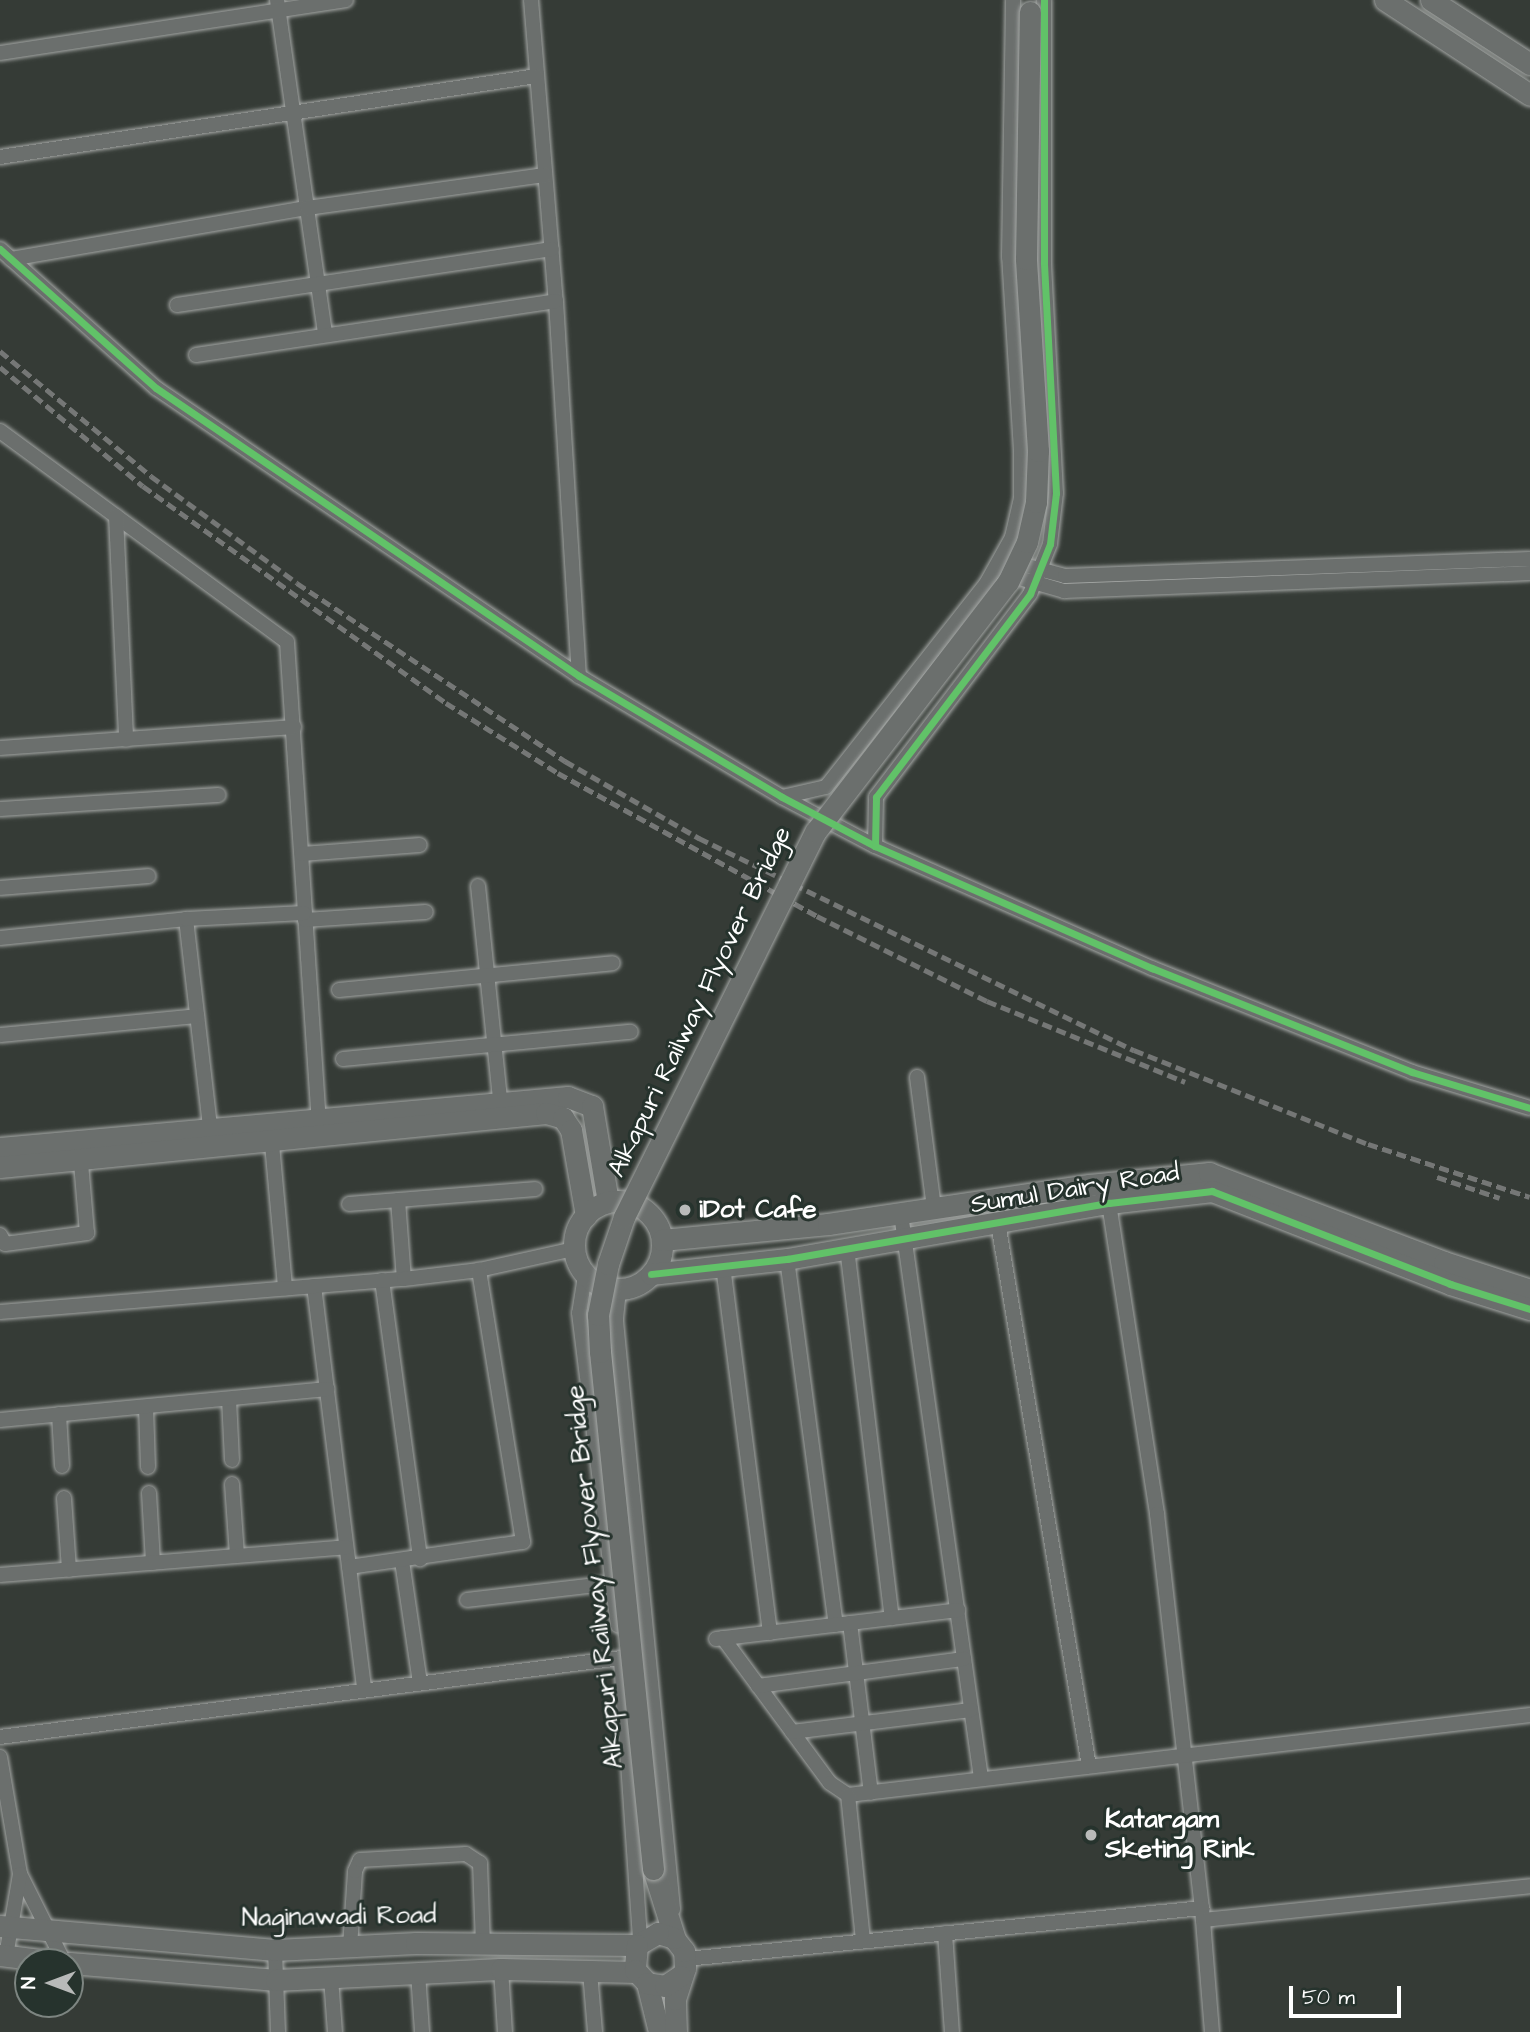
<!DOCTYPE html>
<style>
body{margin:0}
#map{position:relative;width:1530px;height:2032px;overflow:hidden;background:#353b36;font-family:"Architects Daughter",sans-serif}
div>[style]{position:absolute}
.roads{filter:drop-shadow(0 0 2px #a4a7a5) drop-shadow(0 0 2px #a4a7a5)}
.street>*{height:14px;margin:-7px;padding:0 7px;transform-origin:7px;border-radius:7px;background:#6b6f6d}
.secondary>*{height:21px;margin:-10.5px;padding:0 10.5px;transform-origin:10.5px;border-radius:10.5px;background:#6b6f6d}
.secondary>.ring{margin:-10.5px;padding:0;box-sizing:content-box;background:none;border:21px solid #6b6f6d;border-radius:50%}
.rail>*{height:4.5px;margin-top:-2.25px;transform-origin:0;background:repeating-linear-gradient(90deg,#757776 0 10px,transparent 0 15px)}
.bridges{filter:drop-shadow(0 0 2px #a4a7a5) drop-shadow(0 0 2px #a4a7a5)}
.secondary-bridge>*{height:21px;margin:-10.5px;padding:0 10.5px;transform-origin:10.5px;border-radius:10.5px;background:#6b6f6d}
.cycleway>*{height:7px;margin:-3.5px;padding:0 3.5px;transform-origin:3.5px;border-radius:3.5px;background:#61c268}
.dots>*{width:19px;height:19px;translate:-50% -50%;box-sizing:border-box;border:4px solid #26332d;border-radius:50%}
span{translate:-50% -50%;white-space:nowrap;text-align:center;line-height:1.15;-webkit-text-stroke:6px #26332d;paint-order:stroke}
.street-label{font-size:26px;color:#fff}
.poi-label{font-size:26px;color:#fff;font-weight:700}
.left{translate:0 -50%;text-align:left}
.north{position:absolute;left:14px;top:1948px;width:70px;height:70px;box-sizing:border-box;background:#26332d;border:2px solid #7d8581;border-radius:50%;rotate:270deg;font-size:19px;font-weight:700;line-height:28px;text-align:center;color:#fff}
.north::after{content:'';display:block;margin:auto;width:24px;height:32px;background:#b8bab9;clip-path:polygon(50% 0,100% 100%,50% 72%,0 100%)}
.scale{position:absolute;left:1289px;top:1986px;width:112px;height:32px;box-sizing:border-box;border:4px solid #fff;border-top:0;padding-left:9px;font-size:21px;line-height:24px;white-space:nowrap;color:#fff;-webkit-text-stroke:5px #26332d;paint-order:stroke}
</style>
<div id="map">
<div class="roads">
<div class="street">
<div style="left:277px;top:0;width:336px;rotate:81.8deg"></div>
<div style="left:531px;top:0;width:302px;rotate:85.3deg"></div>
<div style="left:556px;top:301px;width:376px;rotate:86.5deg"></div>
<div style="left:0;top:53px;width:350px;rotate:-8.7deg"></div>
<div style="left:0;top:157px;width:542px;rotate:-8.59deg"></div>
<div style="left:0;top:249px;width:209px;rotate:41.7deg"></div>
<div style="left:156px;top:388px;width:512px;rotate:34.25deg"></div>
<div style="left:579px;top:676px;width:236px;rotate:30.8deg"></div>
<div style="left:782px;top:797px;width:105px;rotate:27.8deg"></div>
<div style="left:875px;top:846px;width:303px;rotate:23.8deg"></div>
<div style="left:1152px;top:968px;width:280px;rotate:21.8deg"></div>
<div style="left:1412px;top:1072px;width:123px;rotate:17deg"></div>
<div style="left:11px;top:259px;width:300px;rotate:-9.8deg"></div>
<div style="left:307px;top:208px;width:240px;rotate:-7.9deg"></div>
<div style="left:177px;top:305px;width:379px;rotate:-8.5deg"></div>
<div style="left:196px;top:355px;width:364px;rotate:-8.5deg"></div>
<div style="left:0;top:431px;width:356px;rotate:36.3deg"></div>
<div style="left:287px;top:642px;width:477px;rotate:86.2deg"></div>
<div style="left:116px;top:516px;width:224px;rotate:87.4deg"></div>
<div style="left:1009px;top:561px;width:58px;rotate:15deg"></div>
<div style="left:1065px;top:576px;width:465px;rotate:-2.1deg"></div>
<div style="left:1002px;top:573px;width:65px;rotate:16.2deg"></div>
<div style="left:1064px;top:591px;width:466px;rotate:-2.2deg"></div>
<div style="left:0;top:748px;width:295px;rotate:-4.1deg"></div>
<div style="left:782px;top:797px;width:45px;rotate:-12.8deg"></div>
<div style="left:826px;top:787px;width:258px;rotate:-51.8deg"></div>
<div style="left:986px;top:584px;width:54px;rotate:-61deg"></div>
<div style="left:1012px;top:537px;width:39px;rotate:-77deg"></div>
<div style="left:1021px;top:499px;width:48px;rotate:-90deg"></div>
<div style="left:1021px;top:451px;width:194px;rotate:-93.5deg"></div>
<div style="left:1009px;top:257px;width:257px;rotate:-89.1deg"></div>
<div style="left:0;top:809px;width:219px;rotate:-3.7deg"></div>
<div style="left:875px;top:846px;width:49px;rotate:-88.8deg"></div>
<div style="left:876px;top:797px;width:255px;rotate:-52.8deg"></div>
<div style="left:1030px;top:594px;width:54px;rotate:-68.2deg"></div>
<div style="left:1050px;top:544px;width:51px;rotate:-83.3deg"></div>
<div style="left:1056px;top:493px;width:231px;rotate:-93deg"></div>
<div style="left:1044px;top:262px;width:262px;rotate:-90deg"></div>
<div style="left:302px;top:854px;width:118px;rotate:-4.4deg"></div>
<div style="left:478px;top:886px;width:215px;rotate:84.1deg"></div>
<div style="left:0;top:888px;width:149px;rotate:-4.6deg"></div>
<div style="left:186px;top:919px;width:210px;rotate:83.4deg"></div>
<div style="left:305px;top:920px;width:121px;rotate:-3.8deg"></div>
<div style="left:0;top:938px;width:187px;rotate:-5.8deg"></div>
<div style="left:186px;top:919px;width:118px;rotate:-2.9deg"></div>
<div style="left:339px;top:990px;width:275px;rotate:-5.6deg"></div>
<div style="left:0;top:1035px;width:198px;rotate:-5.5deg"></div>
<div style="left:343px;top:1059px;width:289px;rotate:-5.4deg"></div>
<div style="left:917px;top:1077px;width:132px;rotate:82.6deg"></div>
<div style="left:271px;top:1133px;width:156px;rotate:84.8deg"></div>
<div style="left:1108px;top:1197px;width:321px;rotate:81.2deg"></div>
<div style="left:1157px;top:1514px;width:397px;rotate:83.5deg"></div>
<div style="left:1202px;top:1908px;width:124px;rotate:85.4deg"></div>
<div style="left:398px;top:1200px;width:79px;rotate:85.7deg"></div>
<div style="left:349px;top:1204px;width:187px;rotate:-4.6deg"></div>
<div style="left:901px;top:1214px;width:570px;rotate:81.93deg"></div>
<div style="left:998px;top:1223px;width:551px;rotate:80.49deg"></div>
<div style="left:0;top:1235px;width:10px;rotate:61deg"></div>
<div style="left:5px;top:1244px;width:83px;rotate:-7.6deg"></div>
<div style="left:87px;top:1233px;width:81px;rotate:-94.9deg"></div>
<div style="left:847px;top:1248px;width:373px;rotate:83.1deg"></div>
<div style="left:787px;top:1259px;width:369px;rotate:82.4deg"></div>
<div style="left:723px;top:1266px;width:370px;rotate:82.7deg"></div>
<div style="left:585px;top:1276px;width:37px;rotate:99deg"></div>
<div style="left:579px;top:1313px;width:315px;rotate:82.9deg"></div>
<div style="left:382px;top:1280px;width:282px;rotate:82.2deg"></div>
<div style="left:314px;top:1286px;width:406px;rotate:82.9deg"></div>
<div style="left:619px;top:1290px;width:31px;rotate:96deg"></div>
<div style="left:616px;top:1321px;width:591px;rotate:84.46deg"></div>
<div style="left:0;top:1312px;width:405px;rotate:-4.7deg"></div>
<div style="left:404px;top:1279px;width:76px;rotate:-6.8deg"></div>
<div style="left:479px;top:1270px;width:97px;rotate:-12.5deg"></div>
<div style="left:229px;top:1399px;width:61px;rotate:87.2deg"></div>
<div style="left:146px;top:1407px;width:60px;rotate:88.1deg"></div>
<div style="left:59px;top:1414px;width:52px;rotate:86.7deg"></div>
<div style="left:0;top:1420px;width:329px;rotate:-5.4deg"></div>
<div style="left:232px;top:1484px;width:71px;rotate:86deg"></div>
<div style="left:149px;top:1493px;width:70px;rotate:86.7deg"></div>
<div style="left:64px;top:1498px;width:72px;rotate:86deg"></div>
<div style="left:402px;top:1561px;width:123px;rotate:81.6deg"></div>
<div style="left:349px;top:1567px;width:176px;rotate:-8.2deg"></div>
<div style="left:523px;top:1542px;width:276px;rotate:-99.2deg"></div>
<div style="left:0;top:1575px;width:347px;rotate:-4.6deg"></div>
<div style="left:467px;top:1600px;width:147px;rotate:-6.6deg"></div>
<div style="left:850px;top:1623px;width:171px;rotate:83deg"></div>
<div style="left:723px;top:1638px;width:180px;rotate:53.6deg"></div>
<div style="left:830px;top:1783px;width:22px;rotate:34deg"></div>
<div style="left:848px;top:1795px;width:687px;rotate:-6.69deg"></div>
<div style="left:716px;top:1639px;width:244px;rotate:-6.8deg"></div>
<div style="left:621px;top:1660px;width:283px;rotate:86.1deg"></div>
<div style="left:758px;top:1686px;width:208px;rotate:-7.5deg"></div>
<div style="left:792px;top:1732px;width:180px;rotate:-7deg"></div>
<div style="left:0;top:1737px;width:626px;rotate:-7.25deg"></div>
<div style="left:0;top:1757px;width:119px;rotate:80.3deg"></div>
<div style="left:20px;top:1874px;width:98px;rotate:63.4deg"></div>
<div style="left:848px;top:1795px;width:147px;rotate:84.1deg"></div>
<div style="left:1203px;top:1920px;width:329px;rotate:-5.9deg"></div>
<div style="left:945px;top:1933px;width:99px;rotate:86deg"></div>
<div style="left:350px;top:1947px;width:76px;rotate:-86.2deg"></div>
<div style="left:355px;top:1871px;width:12px;rotate:-66deg"></div>
<div style="left:360px;top:1860px;width:106px;rotate:-3.2deg"></div>
<div style="left:466px;top:1854px;width:17px;rotate:33deg"></div>
<div style="left:480px;top:1863px;width:81px;rotate:87.9deg"></div>
<div style="left:275px;top:1950px;width:82px;rotate:87.9deg"></div>
<div style="left:6px;top:1956px;width:83px;rotate:-80.3deg"></div>
<div style="left:686px;top:1959px;width:519px;rotate:-5.64deg"></div>
<div style="left:501px;top:1969px;width:63px;rotate:86.4deg"></div>
<div style="left:590px;top:1972px;width:60px;rotate:85.2deg"></div>
<div style="left:418px;top:1973px;width:59px;rotate:86.1deg"></div>
<div style="left:331px;top:1978px;width:54px;rotate:85.8deg"></div>
</div>
<div class="secondary">
<div style="left:1385px;top:0;width:173px;rotate:33.2deg"></div>
<div style="left:1431px;top:0;width:118px;rotate:32.9deg"></div>
<div style="left:0;top:1148px;width:570px;rotate:-5.13deg"></div>
<div style="left:568px;top:1097px;width:26px;rotate:21deg"></div>
<div style="left:592px;top:1106px;width:97px;rotate:80.5deg"></div>
<div style="left:0;top:1167px;width:549px;rotate:-5.65deg"></div>
<div style="left:546px;top:1113px;width:18px;rotate:16deg"></div>
<div style="left:563px;top:1118px;width:14px;rotate:56deg"></div>
<div style="left:571px;top:1130px;width:87px;rotate:80.1deg"></div>
<div class="ring" style="left:574px;top:1201px;width:67px;height:67px"></div>
<div style="left:662px;top:1240px;width:167px;rotate:-5.5deg"></div>
<div style="left:828px;top:1224px;width:264px;rotate:-8.5deg"></div>
<div style="left:1089px;top:1185px;width:121px;rotate:-5.7deg"></div>
<div style="left:1209px;top:1173px;width:251px;rotate:20.7deg"></div>
<div style="left:1444px;top:1262px;width:90px;rotate:18deg"></div>
<div style="left:651px;top:1274px;width:137px;rotate:-6.3deg"></div>
<div style="left:787px;top:1259px;width:327px;rotate:-9.9deg"></div>
<div style="left:1109px;top:1203px;width:104px;rotate:-6.6deg"></div>
<div style="left:1212px;top:1191px;width:256px;rotate:21.3deg"></div>
<div style="left:1450px;top:1284px;width:84px;rotate:17.4deg"></div>
<div style="left:653px;top:1869px;width:73px;rotate:72.6deg"></div>
<div style="left:0;top:1926px;width:276px;rotate:5deg"></div>
<div style="left:275px;top:1950px;width:141px;rotate:-2.8deg"></div>
<div style="left:416px;top:1943px;width:221px;rotate:0.5deg"></div>
<div style="left:0;top:1955px;width:56px;rotate:7.1deg"></div>
<div style="left:70px;top:1963px;width:207px;rotate:4.7deg"></div>
<div style="left:276px;top:1980px;width:225px;rotate:-2.8deg"></div>
<div style="left:501px;top:1969px;width:135px;rotate:1.3deg"></div>
<div style="left:647px;top:1983px;width:50px;rotate:76.2deg"></div>
<div style="left:676px;top:2032px;width:33px;rotate:-92deg"></div>
<div style="left:675px;top:1999px;width:33px;rotate:-72deg"></div>
<div style="left:685px;top:1968px;width:17px;rotate:-93deg"></div>
<div style="left:684px;top:1951px;width:16px;rotate:-128deg"></div>
<div style="left:674px;top:1938px;width:17px;rotate:-163deg"></div>
<div style="left:658px;top:1933px;width:24px;rotate:150deg"></div>
<div style="left:637px;top:1945px;width:25px;rotate:95deg"></div>
<div style="left:635px;top:1970px;width:18px;rotate:47deg"></div>
<div style="left:647px;top:1983px;width:18px;rotate:9deg"></div>
<div style="left:665px;top:1986px;width:18px;rotate:-34deg"></div>
</div>
</div>
<div class="rail">
<div style="left:0;top:351px;width:196px;rotate:39.6deg"></div>
<div style="left:151px;top:476px;width:181px;rotate:36.2deg"></div>
<div style="left:297px;top:583px;width:322px;rotate:33.6deg"></div>
<div style="left:565px;top:761px;width:155px;rotate:29.9deg"></div>
<div style="left:699px;top:838px;width:484px;rotate:26deg"></div>
<div style="left:1134px;top:1050px;width:252px;rotate:21.9deg"></div>
<div style="left:1368px;top:1144px;width:170px;rotate:18.1deg"></div>
<div style="left:0;top:367px;width:186px;rotate:39.8deg"></div>
<div style="left:143px;top:486px;width:373px;rotate:35.6deg"></div>
<div style="left:446px;top:703px;width:132px;rotate:32deg"></div>
<div style="left:558px;top:773px;width:296px;rotate:28.9deg"></div>
<div style="left:817px;top:916px;width:190px;rotate:26.6deg"></div>
<div style="left:987px;top:1001px;width:214px;rotate:22.2deg"></div>
<div style="left:1437px;top:1177px;width:66px;rotate:18.4deg"></div>
</div>
<div class="bridges">
<div class="secondary-bridge">
<div style="left:653px;top:1869px;width:520px;rotate:-95.85deg"></div>
<div style="left:600px;top:1352px;width:37px;rotate:-93deg"></div>
<div style="left:598px;top:1315px;width:52px;rotate:-78.9deg"></div>
<div style="left:608px;top:1264px;width:50px;rotate:-71.2deg"></div>
<div style="left:624px;top:1217px;width:431px;rotate:-63.6deg"></div>
<div style="left:816px;top:831px;width:314px;rotate:-52.4deg"></div>
<div style="left:1008px;top:582px;width:44px;rotate:-64.6deg"></div>
<div style="left:1027px;top:542px;width:41px;rotate:-77.3deg"></div>
<div style="left:1036px;top:502px;width:51px;rotate:-87.8deg"></div>
<div style="left:1038px;top:451px;width:192px;rotate:-93.6deg"></div>
<div style="left:1026px;top:259px;width:247px;rotate:-89.1deg"></div>
</div>
</div>
<div class="cycleway">
<div style="left:0;top:249px;width:209px;rotate:41.7deg"></div>
<div style="left:156px;top:388px;width:512px;rotate:34.25deg"></div>
<div style="left:579px;top:676px;width:236px;rotate:30.8deg"></div>
<div style="left:782px;top:797px;width:105px;rotate:27.8deg"></div>
<div style="left:875px;top:846px;width:303px;rotate:23.8deg"></div>
<div style="left:1152px;top:968px;width:280px;rotate:21.8deg"></div>
<div style="left:1412px;top:1072px;width:123px;rotate:17deg"></div>
<div style="left:875px;top:846px;width:49px;rotate:-88.8deg"></div>
<div style="left:876px;top:797px;width:255px;rotate:-52.8deg"></div>
<div style="left:1030px;top:594px;width:54px;rotate:-68.2deg"></div>
<div style="left:1050px;top:544px;width:51px;rotate:-83.3deg"></div>
<div style="left:1056px;top:493px;width:231px;rotate:-93deg"></div>
<div style="left:1044px;top:262px;width:262px;rotate:-90deg"></div>
<div style="left:651px;top:1274px;width:137px;rotate:-6.3deg"></div>
<div style="left:787px;top:1259px;width:327px;rotate:-9.9deg"></div>
<div style="left:1109px;top:1203px;width:104px;rotate:-6.6deg"></div>
<div style="left:1212px;top:1191px;width:256px;rotate:21.3deg"></div>
<div style="left:1450px;top:1284px;width:84px;rotate:17.4deg"></div>
</div>
<div class="dots">
<div style="left:685px;top:1210px;background:#b8bab9"></div>
<div style="left:1091px;top:1835px;background:#b8bab9"></div>
</div>
<div class="street-label">
<span style="left:700px;top:1002px;rotate:-64deg">Alkapuri Railway Flyover Bridge</span>
<span style="left:1075px;top:1189px;rotate:-9deg">Sumul Dairy Road</span>
<span style="left:595px;top:1577px;rotate:-96deg">Alkapuri Railway Flyover Bridge</span>
<span style="left:339px;top:1917px;rotate:-1deg">Naginawadi Road</span>
</div>
<div class="poi-label">
<span class="left" style="left:699px;top:1210px">iDot Cafe</span>
<span class="left" style="left:1105px;top:1835px">Katargam<br>Sketing Rink</span>
</div>
<div class="north">N</div>
<div class="scale">50 m</div>
</div>
